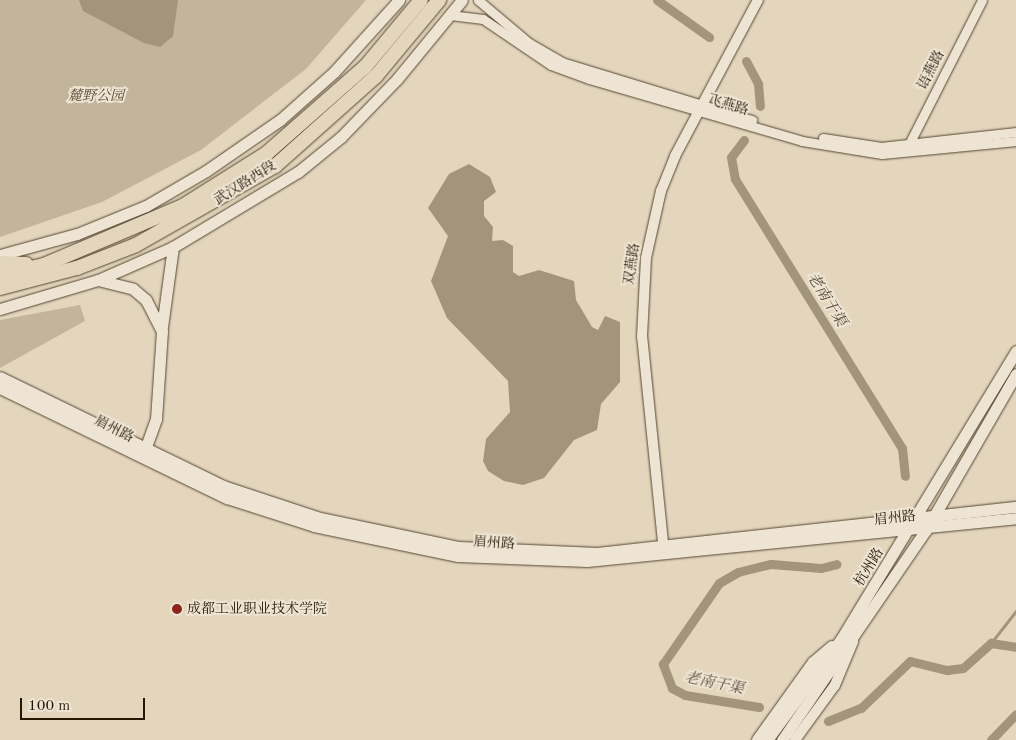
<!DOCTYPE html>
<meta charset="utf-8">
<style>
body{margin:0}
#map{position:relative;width:1016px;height:740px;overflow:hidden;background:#e3d6bc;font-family:"Old Standard TT","Noto Serif SC",serif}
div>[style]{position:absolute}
.green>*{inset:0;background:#c3b59c}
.water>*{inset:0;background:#a3957d}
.stream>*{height:2.5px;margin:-1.25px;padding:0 1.25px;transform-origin:1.25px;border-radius:1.25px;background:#a3957d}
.canal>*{height:9px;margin:-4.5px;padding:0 4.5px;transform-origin:4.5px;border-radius:4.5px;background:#a3957d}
.roads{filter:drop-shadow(0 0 1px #554630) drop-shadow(0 0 1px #554630)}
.minor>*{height:9px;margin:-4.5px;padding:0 4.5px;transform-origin:4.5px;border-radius:4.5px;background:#ede4d3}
.tertiary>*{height:10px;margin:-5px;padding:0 5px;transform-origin:5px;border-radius:5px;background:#ede4d3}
.secondary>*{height:11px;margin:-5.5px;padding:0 5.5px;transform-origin:5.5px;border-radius:5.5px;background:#ede4d3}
.trunk>*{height:14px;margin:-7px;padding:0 7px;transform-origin:7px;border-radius:7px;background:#e3d6bc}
.dots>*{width:14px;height:14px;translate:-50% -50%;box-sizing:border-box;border:2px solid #ede4d3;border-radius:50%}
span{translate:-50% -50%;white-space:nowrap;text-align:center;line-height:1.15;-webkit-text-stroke:4px #ede4d3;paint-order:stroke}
.street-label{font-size:14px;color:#261602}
.park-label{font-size:14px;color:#554630;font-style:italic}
.poi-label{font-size:14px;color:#261602}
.left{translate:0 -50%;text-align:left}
.water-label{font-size:15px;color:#584933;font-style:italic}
.scale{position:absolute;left:20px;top:698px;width:125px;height:22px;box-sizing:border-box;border:2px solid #261602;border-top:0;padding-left:6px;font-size:15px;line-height:18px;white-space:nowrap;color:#261602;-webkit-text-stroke:4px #ede4d3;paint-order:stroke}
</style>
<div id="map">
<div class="green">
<div style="clip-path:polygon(0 0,366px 0,306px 69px,201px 150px,102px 202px,0 237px)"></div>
<div style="clip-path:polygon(80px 305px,85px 321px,0 368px,0 320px)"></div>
</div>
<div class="water">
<div style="clip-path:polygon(79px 0,178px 0,173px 36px,160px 47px,144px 43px,83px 11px)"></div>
<div style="clip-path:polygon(469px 164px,490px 177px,496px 192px,484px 201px,484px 216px,493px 227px,492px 241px,503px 240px,513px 246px,513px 272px,519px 276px,539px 270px,574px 281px,576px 300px,592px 327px,598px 330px,605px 316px,620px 322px,620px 382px,601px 404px,597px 430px,574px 440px,544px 478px,523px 485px,504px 481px,488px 471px,483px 461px,486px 439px,510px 412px,508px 381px,447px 318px,431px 281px,448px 236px,428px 208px,449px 174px)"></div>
</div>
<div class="stream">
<div style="left:991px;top:643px;width:41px;rotate:-52deg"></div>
</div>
<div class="canal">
<div style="left:657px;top:0;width:64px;rotate:35.4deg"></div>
<div style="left:746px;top:61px;width:26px;rotate:62deg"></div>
<div style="left:758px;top:84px;width:22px;rotate:85deg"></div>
<div style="left:744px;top:140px;width:21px;rotate:127deg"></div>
<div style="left:731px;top:157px;width:22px;rotate:80deg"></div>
<div style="left:735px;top:179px;width:317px;rotate:58.2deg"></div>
<div style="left:902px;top:448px;width:28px;rotate:84deg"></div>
<div style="left:759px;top:707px;width:75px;rotate:-170.8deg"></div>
<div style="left:685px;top:695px;width:15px;rotate:-152deg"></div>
<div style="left:672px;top:688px;width:26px;rotate:-111deg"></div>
<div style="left:663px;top:664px;width:98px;rotate:-55.3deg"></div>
<div style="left:719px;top:583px;width:22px;rotate:-30deg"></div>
<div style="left:738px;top:572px;width:34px;rotate:-14deg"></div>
<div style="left:771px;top:564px;width:50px;rotate:4.6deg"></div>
<div style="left:821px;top:568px;width:16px;rotate:-14deg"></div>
<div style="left:828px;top:721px;width:35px;rotate:-22deg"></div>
<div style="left:861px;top:708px;width:68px;rotate:-43.8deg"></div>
<div style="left:910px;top:661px;width:38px;rotate:14deg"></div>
<div style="left:947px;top:670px;width:16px;rotate:-7deg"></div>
<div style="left:963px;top:668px;width:38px;rotate:-42deg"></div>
<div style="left:991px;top:643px;width:25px;rotate:9deg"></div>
<div style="left:991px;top:740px;width:36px;rotate:-46deg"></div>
</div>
<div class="roads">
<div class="minor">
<div style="left:478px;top:0;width:67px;rotate:40.1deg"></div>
<div style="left:529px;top:43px;width:38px;rotate:30deg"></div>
<div style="left:562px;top:62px;width:199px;rotate:17deg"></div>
<div style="left:450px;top:15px;width:33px;rotate:7deg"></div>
<div style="left:483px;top:19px;width:82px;rotate:34.1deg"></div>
<div style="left:551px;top:65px;width:40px;rotate:20.2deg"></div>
<div style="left:589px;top:79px;width:222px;rotate:16.2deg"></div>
<div style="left:802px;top:141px;width:81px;rotate:9.2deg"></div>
<div style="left:882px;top:154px;width:135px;rotate:-5.5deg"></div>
<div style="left:823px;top:138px;width:59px;rotate:8.8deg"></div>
<div style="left:881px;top:147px;width:136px;rotate:-6.3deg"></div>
<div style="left:906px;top:150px;width:168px;rotate:-63.1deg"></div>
</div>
<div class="tertiary">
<div style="left:664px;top:552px;width:216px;rotate:-95.8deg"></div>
<div style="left:642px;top:337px;width:79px;rotate:-87.1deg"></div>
<div style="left:646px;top:258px;width:69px;rotate:-77.4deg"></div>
<div style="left:661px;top:191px;width:38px;rotate:-68deg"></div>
<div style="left:675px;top:156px;width:177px;rotate:-62deg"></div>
<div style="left:757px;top:740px;width:96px;rotate:-54.3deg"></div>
<div style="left:813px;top:662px;width:25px;rotate:-40deg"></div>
<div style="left:795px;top:740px;width:68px;rotate:-54deg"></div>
<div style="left:835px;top:685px;width:47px;rotate:-67.3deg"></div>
</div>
<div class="secondary">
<div style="left:0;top:255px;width:80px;rotate:-15.3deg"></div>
<div style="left:77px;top:234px;width:74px;rotate:-22.1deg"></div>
<div style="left:146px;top:206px;width:69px;rotate:-30.3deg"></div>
<div style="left:206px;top:171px;width:90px;rotate:-34.6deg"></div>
<div style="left:280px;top:120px;width:72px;rotate:-41.6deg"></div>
<div style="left:334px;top:72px;width:97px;rotate:-47.9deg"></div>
<div style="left:98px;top:280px;width:36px;rotate:14deg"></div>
<div style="left:133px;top:289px;width:17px;rotate:40deg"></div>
<div style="left:146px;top:300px;width:35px;rotate:63deg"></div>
<div style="left:162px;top:331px;width:88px;rotate:93.9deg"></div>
<div style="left:156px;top:419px;width:37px;rotate:110deg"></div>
<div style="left:0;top:309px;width:102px;rotate:-16.5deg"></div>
<div style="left:98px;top:280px;width:82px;rotate:-23.7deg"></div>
<div style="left:173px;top:247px;width:146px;rotate:-31deg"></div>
<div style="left:298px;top:172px;width:55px;rotate:-39.1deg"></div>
<div style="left:341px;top:137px;width:81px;rotate:-46deg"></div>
<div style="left:397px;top:79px;width:102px;rotate:-50.6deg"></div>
<div style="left:162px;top:327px;width:81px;rotate:-82.2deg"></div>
<div style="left:0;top:377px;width:248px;rotate:26deg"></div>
<div style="left:223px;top:486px;width:102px;rotate:18.3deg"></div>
<div style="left:320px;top:518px;width:142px;rotate:11.8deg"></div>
<div style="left:459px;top:547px;width:138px;rotate:2.5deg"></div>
<div style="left:597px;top:553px;width:422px;rotate:-6.3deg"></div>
<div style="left:0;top:388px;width:252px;rotate:25.9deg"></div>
<div style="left:227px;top:498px;width:91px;rotate:17.8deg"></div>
<div style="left:314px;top:526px;width:147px;rotate:11.8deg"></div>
<div style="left:458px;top:556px;width:129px;rotate:2.2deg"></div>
<div style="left:587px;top:561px;width:431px;rotate:-5.7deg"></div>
<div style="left:767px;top:740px;width:125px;rotate:-53.8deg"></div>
<div style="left:841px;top:639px;width:337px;rotate:-58.7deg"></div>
<div style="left:782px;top:740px;width:255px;rotate:-55.6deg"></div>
<div style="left:926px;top:530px;width:180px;rotate:-60deg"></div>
</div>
<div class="trunk">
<div style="left:0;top:263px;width:26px;rotate:2deg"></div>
<div style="left:0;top:275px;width:45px;rotate:-12.8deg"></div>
<div style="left:44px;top:265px;width:151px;rotate:-23deg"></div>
<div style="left:183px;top:206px;width:99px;rotate:-32.2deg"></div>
<div style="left:267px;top:153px;width:130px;rotate:-41.3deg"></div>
<div style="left:365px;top:67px;width:87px;rotate:-50.1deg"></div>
<div style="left:0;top:288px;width:80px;rotate:-14.6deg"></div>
<div style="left:77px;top:268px;width:63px;rotate:-21.3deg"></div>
<div style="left:136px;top:245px;width:160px;rotate:-29.6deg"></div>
<div style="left:275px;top:166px;width:135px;rotate:-41.7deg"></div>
<div style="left:376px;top:76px;width:99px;rotate:-50.3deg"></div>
</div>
</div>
<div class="dots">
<div style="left:177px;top:609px;background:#8f2418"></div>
</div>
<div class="street-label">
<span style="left:931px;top:70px;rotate:-63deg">语燕路</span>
<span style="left:728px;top:105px;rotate:16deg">飞燕路</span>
<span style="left:245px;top:183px;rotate:-32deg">武汉路西段</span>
<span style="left:632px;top:264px;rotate:-82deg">双燕路</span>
<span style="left:114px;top:429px;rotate:27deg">眉州路</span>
<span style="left:895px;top:518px;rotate:-6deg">眉州路</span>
<span style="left:494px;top:543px;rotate:4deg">眉州路</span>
<span style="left:869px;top:567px;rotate:-58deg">杭州路</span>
</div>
<div class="park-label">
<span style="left:96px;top:96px">麓野公园</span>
</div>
<div class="poi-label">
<span class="left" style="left:187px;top:609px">成都工业职业技术学院</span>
</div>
<div class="water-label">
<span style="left:826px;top:300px;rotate:58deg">老南干渠</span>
<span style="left:714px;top:684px;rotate:12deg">老南干渠</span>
</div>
<div class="scale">100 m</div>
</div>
